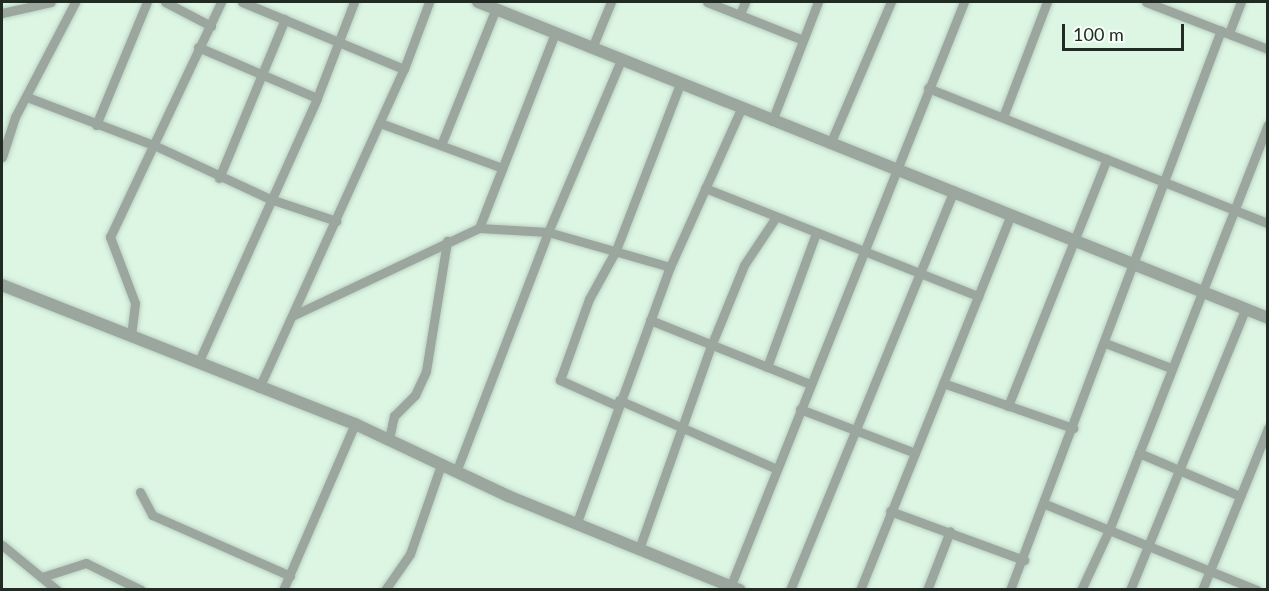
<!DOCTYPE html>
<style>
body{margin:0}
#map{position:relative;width:1269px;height:591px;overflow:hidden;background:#ddf6e4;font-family:Lato,sans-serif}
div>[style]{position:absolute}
.roads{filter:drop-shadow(0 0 2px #bbd1c1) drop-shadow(0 0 2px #bbd1c1)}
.minor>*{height:9px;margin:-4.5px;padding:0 4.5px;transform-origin:4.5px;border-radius:4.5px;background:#9ba69e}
.tertiary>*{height:12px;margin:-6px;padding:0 6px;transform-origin:6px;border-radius:6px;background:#9ba69e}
span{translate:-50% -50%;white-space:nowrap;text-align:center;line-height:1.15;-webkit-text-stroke:4.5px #f5fff7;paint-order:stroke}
.frame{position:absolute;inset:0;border:3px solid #212a23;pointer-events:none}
.scale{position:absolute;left:1062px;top:24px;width:122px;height:27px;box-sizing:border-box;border:3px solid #212a23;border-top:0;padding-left:8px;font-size:18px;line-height:21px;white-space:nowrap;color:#212a23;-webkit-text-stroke:4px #f5fff7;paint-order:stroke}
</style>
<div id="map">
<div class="roads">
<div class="minor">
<div style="left:165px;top:2px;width:52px;rotate:27.6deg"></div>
<div style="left:242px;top:2px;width:175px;rotate:22.5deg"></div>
<div style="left:707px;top:2px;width:103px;rotate:21.6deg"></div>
<div style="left:1146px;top:2px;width:131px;rotate:21.1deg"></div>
<div style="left:2px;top:13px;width:50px;rotate:-12.7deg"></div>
<div style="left:740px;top:14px;width:13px;rotate:-67deg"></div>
<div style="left:1229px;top:33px;width:33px;rotate:-69deg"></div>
<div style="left:198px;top:47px;width:129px;rotate:23.2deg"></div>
<div style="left:592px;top:48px;width:50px;rotate:-67.6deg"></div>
<div style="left:928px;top:88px;width:366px;rotate:21.7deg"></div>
<div style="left:27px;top:97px;width:138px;rotate:20.8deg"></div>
<div style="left:156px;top:146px;width:126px;rotate:24.9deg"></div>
<div style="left:270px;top:199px;width:70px;rotate:18.4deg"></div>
<div style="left:1003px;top:117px;width:123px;rotate:-69.1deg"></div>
<div style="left:772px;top:121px;width:128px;rotate:-68.9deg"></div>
<div style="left:380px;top:123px;width:130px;rotate:20.2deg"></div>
<div style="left:96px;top:125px;width:133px;rotate:-67.5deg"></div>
<div style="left:830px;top:144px;width:155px;rotate:-66.8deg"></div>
<div style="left:441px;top:145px;width:148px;rotate:-68.1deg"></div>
<div style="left:2px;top:157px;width:42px;rotate:-72deg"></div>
<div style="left:15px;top:117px;width:130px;rotate:-62.4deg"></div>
<div style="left:219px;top:178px;width:172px;rotate:-67.5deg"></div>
<div style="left:705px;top:188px;width:294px;rotate:21.6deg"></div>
<div style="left:479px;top:228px;width:209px;rotate:-68.7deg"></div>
<div style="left:294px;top:315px;width:204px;rotate:-25.2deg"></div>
<div style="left:479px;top:228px;width:69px;rotate:3.3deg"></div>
<div style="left:548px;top:232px;width:127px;rotate:16deg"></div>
<div style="left:650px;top:320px;width:172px;rotate:21.8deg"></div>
<div style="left:131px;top:336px;width:33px;rotate:-83deg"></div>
<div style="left:135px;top:303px;width:71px;rotate:-110.7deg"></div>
<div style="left:110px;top:237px;width:260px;rotate:-64.7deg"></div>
<div style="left:1105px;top:343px;width:71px;rotate:20.7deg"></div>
<div style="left:199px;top:361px;width:288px;rotate:-65.8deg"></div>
<div style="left:317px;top:98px;width:103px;rotate:-68.9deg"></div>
<div style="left:767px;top:367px;width:143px;rotate:-69.9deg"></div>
<div style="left:943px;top:383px;width:138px;rotate:19.1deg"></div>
<div style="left:259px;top:388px;width:350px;rotate:-65.6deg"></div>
<div style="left:404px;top:69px;width:72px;rotate:-69.5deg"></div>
<div style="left:619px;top:400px;width:172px;rotate:23.6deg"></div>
<div style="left:618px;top:406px;width:64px;rotate:-155.9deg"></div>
<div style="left:560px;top:380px;width:86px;rotate:-70.3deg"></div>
<div style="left:589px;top:299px;width:56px;rotate:-61.1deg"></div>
<div style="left:616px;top:250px;width:178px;rotate:-68.9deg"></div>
<div style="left:1008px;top:406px;width:266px;rotate:-68.2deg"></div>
<div style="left:800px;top:409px;width:123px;rotate:20.9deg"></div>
<div style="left:389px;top:439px;width:24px;rotate:-78deg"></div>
<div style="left:394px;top:416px;width:30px;rotate:-45deg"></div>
<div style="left:415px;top:395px;width:26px;rotate:-65deg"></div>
<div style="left:426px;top:371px;width:132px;rotate:-80.8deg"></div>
<div style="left:1139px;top:453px;width:110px;rotate:23.1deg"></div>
<div style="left:456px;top:472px;width:257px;rotate:-69deg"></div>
<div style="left:548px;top:232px;width:187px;rotate:-67deg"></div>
<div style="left:140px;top:492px;width:26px;rotate:62deg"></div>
<div style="left:152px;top:515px;width:151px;rotate:23.8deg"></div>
<div style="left:1045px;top:504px;width:229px;rotate:22.1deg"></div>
<div style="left:890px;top:511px;width:143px;rotate:20.1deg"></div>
<div style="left:577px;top:522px;width:271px;rotate:-70deg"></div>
<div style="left:670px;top:267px;width:173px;rotate:-65.8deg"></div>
<div style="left:2px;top:545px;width:71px;rotate:39.3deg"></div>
<div style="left:639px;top:549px;width:215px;rotate:-70.5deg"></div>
<div style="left:711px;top:346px;width:87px;rotate:-67.8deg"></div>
<div style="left:744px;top:265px;width:58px;rotate:-56.3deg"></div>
<div style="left:42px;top:577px;width:46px;rotate:-17.7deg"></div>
<div style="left:86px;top:563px;width:61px;rotate:26.1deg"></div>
<div style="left:731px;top:585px;width:628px;rotate:-68.22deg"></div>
<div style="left:283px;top:590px;width:181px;rotate:-66.6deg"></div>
<div style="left:385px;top:590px;width:44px;rotate:-55.2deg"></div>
<div style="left:410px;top:554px;width:94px;rotate:-70.8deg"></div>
<div style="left:790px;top:590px;width:432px;rotate:-67.7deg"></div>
<div style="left:860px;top:590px;width:404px;rotate:-68.1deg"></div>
<div style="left:927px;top:590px;width:63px;rotate:-68.7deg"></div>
<div style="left:1010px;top:590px;width:598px;rotate:-69.35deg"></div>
<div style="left:1081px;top:590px;width:66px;rotate:-65deg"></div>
<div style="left:1109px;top:530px;width:435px;rotate:-68.6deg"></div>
<div style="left:1130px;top:590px;width:304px;rotate:-67.7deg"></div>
<div style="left:1202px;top:590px;width:175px;rotate:-67.8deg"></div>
</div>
<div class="tertiary">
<div style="left:478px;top:2px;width:851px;rotate:21.8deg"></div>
<div style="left:2px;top:285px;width:379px;rotate:21.5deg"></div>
<div style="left:355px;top:424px;width:169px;rotate:25.2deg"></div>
<div style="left:508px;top:496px;width:250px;rotate:22.1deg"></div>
</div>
</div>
<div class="frame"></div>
<div class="scale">100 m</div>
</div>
